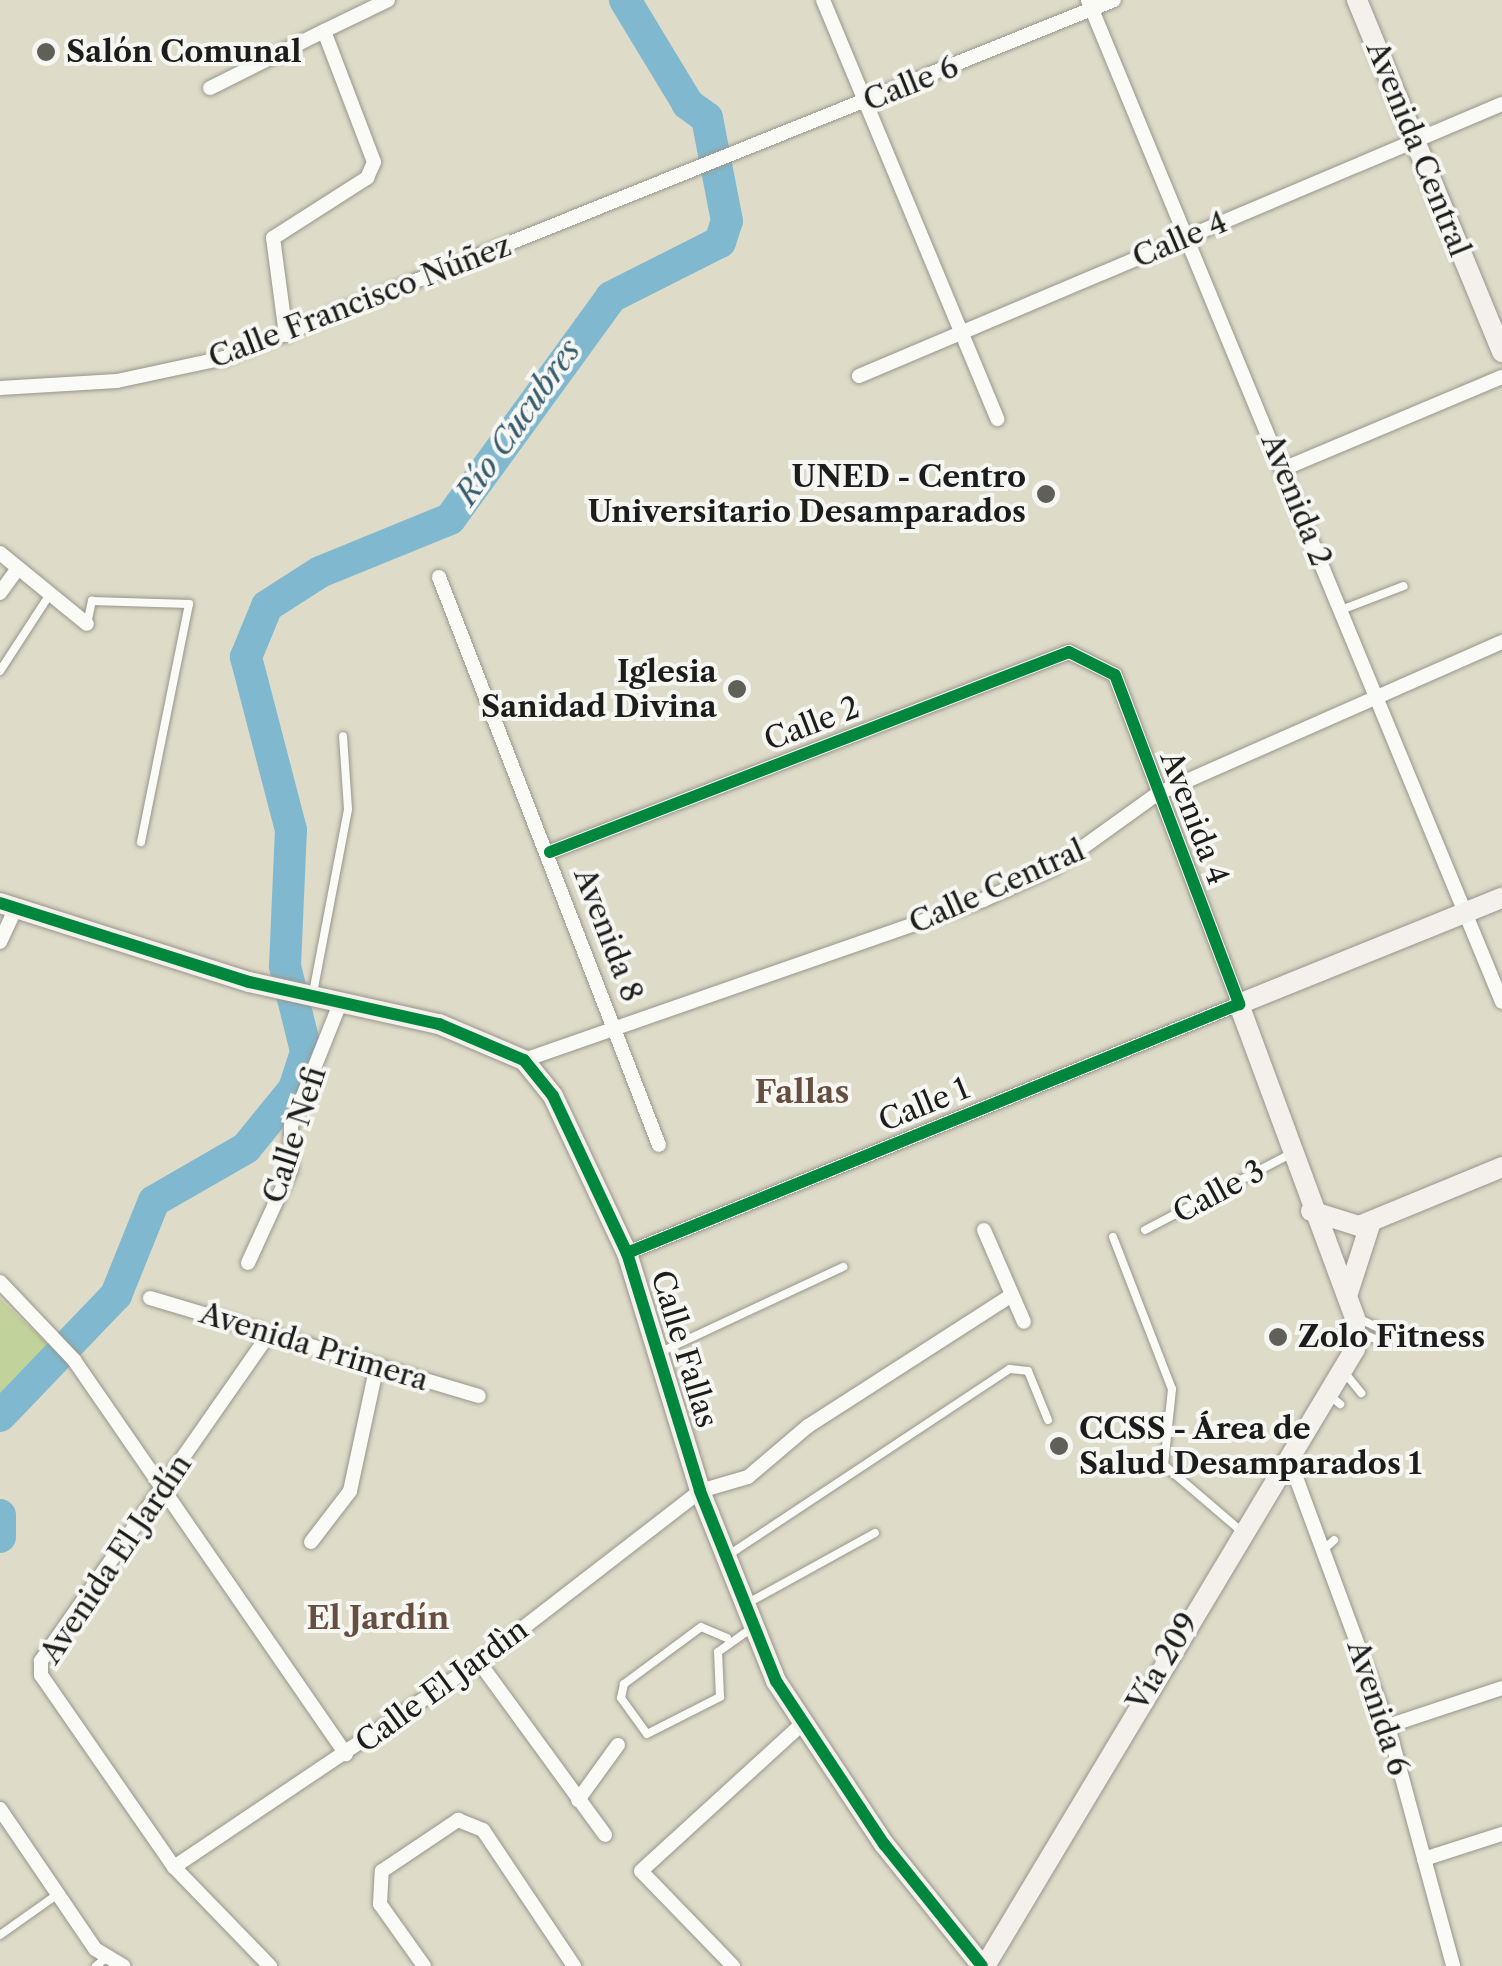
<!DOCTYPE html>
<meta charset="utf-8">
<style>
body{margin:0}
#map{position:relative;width:1502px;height:1966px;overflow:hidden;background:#dedbc8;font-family:"Libre Caslon Text",serif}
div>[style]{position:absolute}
.green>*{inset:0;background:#c1d39a}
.stream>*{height:5px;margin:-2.5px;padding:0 2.5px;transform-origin:2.5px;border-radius:2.5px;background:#80b9cf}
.river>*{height:32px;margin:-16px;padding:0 16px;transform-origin:16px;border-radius:16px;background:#80b9cf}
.roads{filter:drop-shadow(0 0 2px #98968c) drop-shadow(0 0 2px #98968c)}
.lane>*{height:8px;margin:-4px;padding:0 4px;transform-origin:4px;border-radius:4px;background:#fafaf7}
.street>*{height:14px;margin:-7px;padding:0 7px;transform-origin:7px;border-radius:7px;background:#fafaf7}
.secondary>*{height:20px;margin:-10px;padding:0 10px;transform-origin:10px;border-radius:10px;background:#f4f1ec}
.cycleway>*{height:12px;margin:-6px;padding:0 6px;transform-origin:6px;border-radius:6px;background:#00873e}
.dots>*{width:28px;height:28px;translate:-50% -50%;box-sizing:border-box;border:5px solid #f6f6f2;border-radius:50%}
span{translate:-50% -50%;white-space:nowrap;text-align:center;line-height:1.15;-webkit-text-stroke:8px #f6f6f2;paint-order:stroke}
.poi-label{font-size:30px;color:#1c1c1c;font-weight:700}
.left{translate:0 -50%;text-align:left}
.right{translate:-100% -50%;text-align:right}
.street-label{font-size:30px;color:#1c1c1c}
.water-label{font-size:32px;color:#375c6e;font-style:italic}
.neighbourhood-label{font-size:32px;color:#664e40;font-weight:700}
</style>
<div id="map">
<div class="green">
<div style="clip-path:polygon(0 1299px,53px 1349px,0 1403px)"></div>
</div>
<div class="stream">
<div style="left:0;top:1532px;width:3px;rotate:18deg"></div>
</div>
<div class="river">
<div style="left:0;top:1416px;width:168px;rotate:-46.2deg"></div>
<div style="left:116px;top:1295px;width:101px;rotate:-68deg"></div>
<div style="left:154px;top:1201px;width:106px;rotate:-29.9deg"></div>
<div style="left:246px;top:1148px;width:76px;rotate:-50.9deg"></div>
<div style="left:294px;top:1089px;width:40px;rotate:-72deg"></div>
<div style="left:306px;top:1051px;width:88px;rotate:-103.9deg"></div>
<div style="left:285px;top:966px;width:136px;rotate:-87.5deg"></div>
<div style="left:291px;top:830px;width:179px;rotate:-104.6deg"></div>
<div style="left:246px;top:657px;width:55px;rotate:-67.6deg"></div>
<div style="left:267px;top:606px;width:63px;rotate:-32.7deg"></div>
<div style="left:320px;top:572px;width:140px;rotate:-22.2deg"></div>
<div style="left:450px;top:519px;width:274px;rotate:-54deg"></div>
<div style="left:611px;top:297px;width:122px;rotate:-26.8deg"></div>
<div style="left:720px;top:242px;width:22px;rotate:-72deg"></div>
<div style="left:727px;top:221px;width:105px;rotate:-101deg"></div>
<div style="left:707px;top:118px;width:24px;rotate:-144deg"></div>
<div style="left:688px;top:104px;width:122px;rotate:-121.2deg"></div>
<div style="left:0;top:1515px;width:22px;rotate:90deg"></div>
</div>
<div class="roads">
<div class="lane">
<div style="left:1341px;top:610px;width:67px;rotate:-20.9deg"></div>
<div style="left:87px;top:624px;width:24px;rotate:-78deg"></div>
<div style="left:92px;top:601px;width:97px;rotate:1.8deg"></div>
<div style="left:189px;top:604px;width:243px;rotate:101.4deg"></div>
<div style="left:0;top:671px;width:92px;rotate:-57deg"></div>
<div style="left:313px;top:993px;width:187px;rotate:-79.2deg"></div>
<div style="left:348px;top:809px;width:73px;rotate:-93.9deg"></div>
<div style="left:1145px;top:1230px;width:166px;rotate:-27.6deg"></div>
<div style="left:1113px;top:1237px;width:163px;rotate:68.8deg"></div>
<div style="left:1172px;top:1389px;width:76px;rotate:96deg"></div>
<div style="left:1164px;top:1465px;width:101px;rotate:40.6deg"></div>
<div style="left:1358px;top:1318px;width:43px;rotate:26deg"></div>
<div style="left:1358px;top:1332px;width:29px;rotate:22deg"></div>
<div style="left:663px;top:1351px;width:199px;rotate:-25deg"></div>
<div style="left:1345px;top:1373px;width:26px;rotate:51deg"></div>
<div style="left:1328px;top:1394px;width:16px;rotate:40deg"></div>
<div style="left:1323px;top:1550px;width:15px;rotate:-42deg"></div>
<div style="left:727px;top:1556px;width:339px;rotate:-33.5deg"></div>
<div style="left:1010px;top:1369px;width:18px;rotate:6deg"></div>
<div style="left:1028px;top:1371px;width:53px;rotate:67.8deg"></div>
<div style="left:748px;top:1603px;width:145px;rotate:-28.9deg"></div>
<div style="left:727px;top:1638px;width:28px;rotate:-157deg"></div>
<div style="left:701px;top:1627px;width:96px;rotate:143.5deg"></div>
<div style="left:624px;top:1684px;width:14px;rotate:102deg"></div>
<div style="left:621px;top:1698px;width:44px;rotate:54.2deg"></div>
<div style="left:647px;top:1734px;width:82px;rotate:-26.9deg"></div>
<div style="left:720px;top:1697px;width:45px;rotate:-92.5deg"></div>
<div style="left:718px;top:1652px;width:42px;rotate:-35.2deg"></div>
<div style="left:0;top:1935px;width:71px;rotate:-35.3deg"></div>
<div style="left:96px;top:1966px;width:13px;rotate:-39deg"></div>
</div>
<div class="street">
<div style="left:823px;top:0;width:454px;rotate:67.4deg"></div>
<div style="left:1088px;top:0;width:1084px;rotate:67.55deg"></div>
<div style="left:210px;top:88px;width:127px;rotate:-26.6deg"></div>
<div style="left:286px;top:335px;width:98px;rotate:-97.6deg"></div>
<div style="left:273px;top:238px;width:112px;rotate:-32.6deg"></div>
<div style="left:367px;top:178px;width:17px;rotate:-66deg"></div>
<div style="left:374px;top:162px;width:140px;rotate:-110.9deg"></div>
<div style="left:324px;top:31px;width:71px;rotate:-25.8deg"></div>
<div style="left:859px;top:376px;width:698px;rotate:-22.93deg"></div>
<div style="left:0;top:388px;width:117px;rotate:-3.4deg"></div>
<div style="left:117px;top:381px;width:109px;rotate:-12.1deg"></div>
<div style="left:224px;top:358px;width:959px;rotate:-21.91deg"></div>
<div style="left:1283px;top:469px;width:238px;rotate:-22.8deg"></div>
<div style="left:0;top:553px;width:112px;rotate:39.2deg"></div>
<div style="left:439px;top:577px;width:609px;rotate:68.83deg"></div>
<div style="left:0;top:593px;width:31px;rotate:-54deg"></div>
<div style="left:550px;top:852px;width:556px;rotate:-21.07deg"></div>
<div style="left:1069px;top:652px;width:51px;rotate:26.6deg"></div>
<div style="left:1115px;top:675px;width:352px;rotate:69.3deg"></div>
<div style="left:1239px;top:1004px;width:661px;rotate:157.86deg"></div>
<div style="left:0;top:942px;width:38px;rotate:-65deg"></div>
<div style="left:524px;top:1060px;width:486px;rotate:-19.2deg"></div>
<div style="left:983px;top:900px;width:78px;rotate:-24.3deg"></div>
<div style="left:1054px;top:868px;width:127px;rotate:-35.7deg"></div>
<div style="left:1157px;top:794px;width:377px;rotate:-23.8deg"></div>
<div style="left:984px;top:1230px;width:100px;rotate:66.5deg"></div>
<div style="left:248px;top:1263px;width:103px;rotate:-65.4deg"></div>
<div style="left:291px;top:1169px;width:43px;rotate:-90deg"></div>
<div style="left:291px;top:1126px;width:129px;rotate:-68.2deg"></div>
<div style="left:0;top:1282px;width:108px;rotate:46.5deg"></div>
<div style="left:74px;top:1360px;width:479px;rotate:55.4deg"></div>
<div style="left:150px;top:1298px;width:343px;rotate:16.6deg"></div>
<div style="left:269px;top:1334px;width:399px;rotate:124.9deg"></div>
<div style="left:41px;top:1661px;width:14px;rotate:90deg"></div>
<div style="left:41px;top:1675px;width:234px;rotate:55.3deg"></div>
<div style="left:174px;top:1867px;width:138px;rotate:45.9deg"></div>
<div style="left:1288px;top:1456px;width:288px;rotate:69.7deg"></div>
<div style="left:1388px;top:1726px;width:249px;rotate:74.8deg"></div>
<div style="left:311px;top:1542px;width:64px;rotate:-52.6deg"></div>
<div style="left:350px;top:1491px;width:129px;rotate:-77.9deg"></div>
<div style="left:479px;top:1662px;width:214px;rotate:53.9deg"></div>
<div style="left:1388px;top:1726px;width:120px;rotate:-18.4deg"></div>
<div style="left:578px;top:1800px;width:68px;rotate:-54deg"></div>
<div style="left:0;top:1809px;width:169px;rotate:55.8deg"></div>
<div style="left:95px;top:1949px;width:33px;rotate:31deg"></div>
<div style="left:1424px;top:1859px;width:82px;rotate:-17.8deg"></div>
<div style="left:174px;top:1867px;width:367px;rotate:-33.9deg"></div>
<div style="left:479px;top:1662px;width:279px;rotate:-37.7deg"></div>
<div style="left:700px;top:1491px;width:50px;rotate:-16.3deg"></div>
<div style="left:748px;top:1477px;width:79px;rotate:-40.4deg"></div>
<div style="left:808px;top:1426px;width:242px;rotate:-32.7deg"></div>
<div style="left:424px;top:1966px;width:76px;rotate:-125.4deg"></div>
<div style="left:380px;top:1904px;width:33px;rotate:-87deg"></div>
<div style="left:382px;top:1871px;width:92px;rotate:-33.9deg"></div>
<div style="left:458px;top:1820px;width:27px;rotate:22deg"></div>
<div style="left:483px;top:1830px;width:164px;rotate:56.2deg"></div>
<div style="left:733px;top:1966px;width:132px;rotate:-134.1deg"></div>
<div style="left:641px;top:1871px;width:217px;rotate:-42.4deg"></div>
</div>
<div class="secondary">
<div style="left:1357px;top:0;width:381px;rotate:67.6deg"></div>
<div style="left:0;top:903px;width:261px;rotate:17.6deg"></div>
<div style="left:249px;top:982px;width:195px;rotate:12.5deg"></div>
<div style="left:439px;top:1024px;width:92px;rotate:23deg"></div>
<div style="left:524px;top:1060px;width:46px;rotate:51.1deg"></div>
<div style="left:553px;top:1096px;width:174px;rotate:64.8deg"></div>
<div style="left:627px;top:1253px;width:249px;rotate:72.9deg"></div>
<div style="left:700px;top:1491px;width:205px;rotate:68.2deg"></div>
<div style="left:776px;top:1681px;width:196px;rotate:56.5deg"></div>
<div style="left:884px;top:1844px;width:156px;rotate:51.2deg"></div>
<div style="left:1311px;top:1211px;width:50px;rotate:17.4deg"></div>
<div style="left:1359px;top:1226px;width:155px;rotate:-22.4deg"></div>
<div style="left:1348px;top:1293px;width:75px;rotate:-72.1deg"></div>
<div style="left:985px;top:1966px;width:719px;rotate:-59.05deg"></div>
<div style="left:1355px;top:1349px;width:31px;rotate:-90deg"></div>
<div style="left:1355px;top:1318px;width:335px;rotate:-110.3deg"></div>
<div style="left:1239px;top:1004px;width:284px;rotate:-22deg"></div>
</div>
</div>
<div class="cycleway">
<div style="left:550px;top:852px;width:556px;rotate:-21.07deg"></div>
<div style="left:1069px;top:652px;width:51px;rotate:26.6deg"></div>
<div style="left:1115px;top:675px;width:352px;rotate:69.3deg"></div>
<div style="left:1239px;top:1004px;width:661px;rotate:157.86deg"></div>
<div style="left:0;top:903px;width:261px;rotate:17.6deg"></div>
<div style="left:249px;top:982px;width:195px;rotate:12.5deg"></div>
<div style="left:439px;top:1024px;width:92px;rotate:23deg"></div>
<div style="left:524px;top:1060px;width:46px;rotate:51.1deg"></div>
<div style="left:553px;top:1096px;width:174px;rotate:64.8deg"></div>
<div style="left:627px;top:1253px;width:249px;rotate:72.9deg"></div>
<div style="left:700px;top:1491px;width:205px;rotate:68.2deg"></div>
<div style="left:776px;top:1681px;width:196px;rotate:56.5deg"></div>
<div style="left:884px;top:1844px;width:156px;rotate:51.2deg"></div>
</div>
<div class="dots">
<div style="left:46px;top:52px;background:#605f58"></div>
<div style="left:1046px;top:494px;background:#605f58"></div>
<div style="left:737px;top:689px;background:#605f58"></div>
<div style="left:1278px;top:1337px;background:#605f58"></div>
<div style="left:1059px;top:1446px;background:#605f58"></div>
</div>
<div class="poi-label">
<span class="left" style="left:66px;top:52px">Salón Comunal</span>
<span class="right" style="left:1026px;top:494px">UNED - Centro<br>Universitario Desamparados</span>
<span class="right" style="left:717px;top:689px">Iglesia<br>Sanidad Divina</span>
<span class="left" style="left:1298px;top:1337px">Zolo Fitness</span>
<span class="left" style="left:1079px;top:1446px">CCSS - Área de<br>Salud Desamparados 1</span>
</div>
<div class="street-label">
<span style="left:911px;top:84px;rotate:-22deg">Calle 6</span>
<span style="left:1418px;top:149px;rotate:68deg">Avenida Central</span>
<span style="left:1180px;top:240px;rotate:-23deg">Calle 4</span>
<span style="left:360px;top:302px;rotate:-21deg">Calle Francisco Núñez</span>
<span style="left:1296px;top:500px;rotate:68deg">Avenida 2</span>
<span style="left:812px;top:724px;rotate:-21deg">Calle 2</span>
<span style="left:1194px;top:818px;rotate:69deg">Avenida 4</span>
<span style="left:997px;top:887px;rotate:-24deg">Calle Central</span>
<span style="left:608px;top:935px;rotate:69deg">Avenida 8</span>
<span style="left:924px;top:1105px;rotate:-22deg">Calle 1</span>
<span style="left:295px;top:1135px;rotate:-72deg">Calle Nefi</span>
<span style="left:1219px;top:1192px;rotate:-28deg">Calle 3</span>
<span style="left:314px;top:1347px;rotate:17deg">Avenida Primera</span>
<span style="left:684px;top:1349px;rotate:73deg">Calle Fallas</span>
<span style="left:116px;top:1559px;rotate:-56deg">Avenida El Jardín</span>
<span style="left:1163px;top:1662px;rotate:-59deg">Vía 209</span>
<span style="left:442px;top:1686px;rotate:-36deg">Calle El Jardìn</span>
<span style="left:1378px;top:1708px;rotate:72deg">Avenida 6</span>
</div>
<div class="water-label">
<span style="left:518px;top:422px;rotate:-55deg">Río Cucubres</span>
</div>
<div class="neighbourhood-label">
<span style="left:802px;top:1092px">Fallas</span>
<span style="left:378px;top:1618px">El Jardín</span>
</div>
</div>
